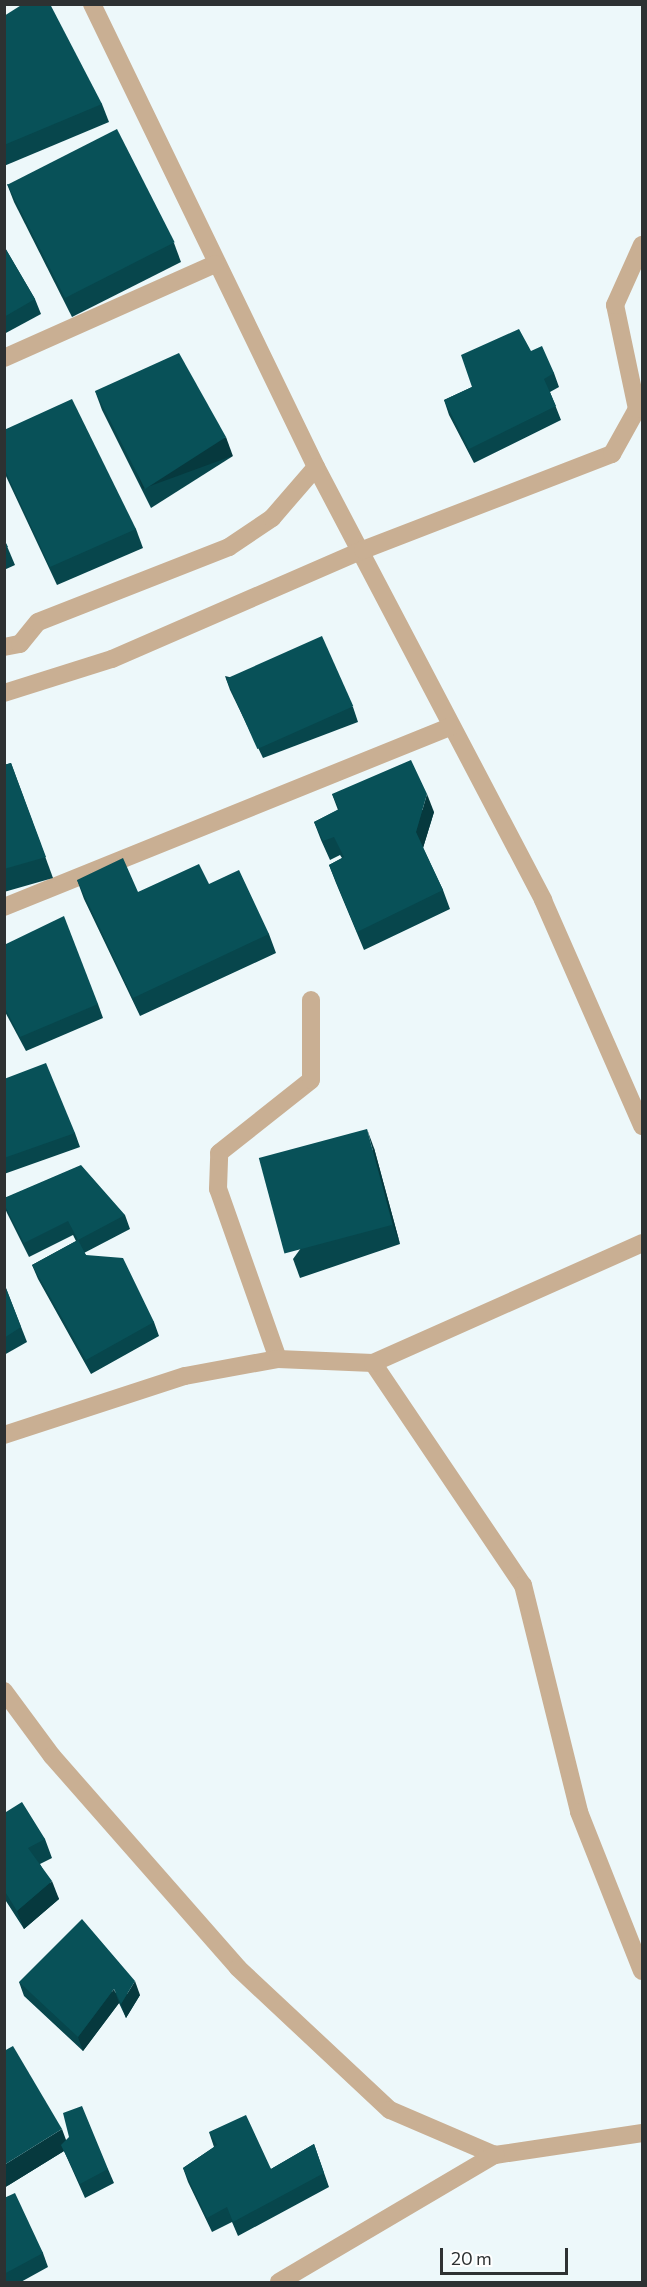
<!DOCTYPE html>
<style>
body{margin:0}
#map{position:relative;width:647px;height:2287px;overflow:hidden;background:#edf8fa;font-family:Commissioner,sans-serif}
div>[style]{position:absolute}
.minor>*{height:18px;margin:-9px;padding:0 9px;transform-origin:9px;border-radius:9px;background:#c9af93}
.wall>*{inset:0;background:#07464c}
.shaded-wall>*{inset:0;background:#06393e;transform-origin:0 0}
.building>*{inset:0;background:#085158;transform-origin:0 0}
span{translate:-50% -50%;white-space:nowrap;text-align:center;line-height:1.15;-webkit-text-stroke:6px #fff;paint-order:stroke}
.frame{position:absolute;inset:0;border:6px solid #2d3132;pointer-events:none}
.scale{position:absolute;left:440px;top:2248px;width:128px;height:27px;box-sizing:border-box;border:3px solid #2d3132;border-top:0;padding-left:8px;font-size:18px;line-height:21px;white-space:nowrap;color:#2d3132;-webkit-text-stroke:4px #fff;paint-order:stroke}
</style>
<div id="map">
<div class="minor">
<div style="left:92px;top:4px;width:514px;rotate:64.18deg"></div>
<div style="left:316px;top:467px;width:489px;rotate:62.3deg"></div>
<div style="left:543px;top:900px;width:247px;rotate:66.3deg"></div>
<div style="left:4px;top:358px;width:231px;rotate:-24deg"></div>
<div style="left:4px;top:647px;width:16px;rotate:-11deg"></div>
<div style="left:20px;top:644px;width:28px;rotate:-51deg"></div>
<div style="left:38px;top:622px;width:205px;rotate:-21.4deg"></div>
<div style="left:229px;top:547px;width:52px;rotate:-34deg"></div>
<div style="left:272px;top:518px;width:67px;rotate:-49.2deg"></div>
<div style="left:4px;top:693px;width:113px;rotate:-17.5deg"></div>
<div style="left:112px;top:659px;width:274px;rotate:-23.5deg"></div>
<div style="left:363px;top:550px;width:267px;rotate:-21.1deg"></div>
<div style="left:612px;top:454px;width:51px;rotate:-60.9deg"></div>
<div style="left:637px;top:409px;width:106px;rotate:-101.9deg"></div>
<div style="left:615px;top:305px;width:66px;rotate:-65.8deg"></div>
<div style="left:4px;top:907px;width:481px;rotate:-22deg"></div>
<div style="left:278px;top:1359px;width:180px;rotate:-109.4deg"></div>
<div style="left:218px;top:1189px;width:36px;rotate:-88deg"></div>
<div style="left:219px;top:1153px;width:117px;rotate:-38.4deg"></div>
<div style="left:311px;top:1080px;width:80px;rotate:-90deg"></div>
<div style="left:373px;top:1363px;width:268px;rotate:56deg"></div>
<div style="left:523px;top:1585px;width:234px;rotate:76.1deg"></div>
<div style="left:579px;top:1812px;width:171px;rotate:68.4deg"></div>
<div style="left:4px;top:1435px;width:190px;rotate:-18.1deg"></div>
<div style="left:185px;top:1376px;width:95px;rotate:-10.4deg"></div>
<div style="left:278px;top:1359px;width:95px;rotate:2.4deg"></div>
<div style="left:373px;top:1363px;width:295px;rotate:-24deg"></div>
<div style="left:4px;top:1691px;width:81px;rotate:53.6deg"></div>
<div style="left:52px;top:1756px;width:282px;rotate:48.7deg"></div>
<div style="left:238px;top:1968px;width:208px;rotate:43.1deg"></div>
<div style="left:390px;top:2110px;width:114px;rotate:23.2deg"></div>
<div style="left:495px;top:2155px;width:149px;rotate:-8.5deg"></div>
<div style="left:279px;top:2282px;width:251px;rotate:-30.5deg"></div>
</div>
<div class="wall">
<div style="clip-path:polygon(4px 16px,102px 104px,109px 122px,4px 166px)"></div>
<div style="clip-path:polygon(7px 184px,174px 243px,181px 262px,72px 317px,14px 202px)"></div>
<div style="clip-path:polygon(4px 246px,35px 299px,41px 314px,4px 334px)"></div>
<div style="clip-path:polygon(531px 351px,554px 373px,559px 387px,550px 392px,561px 420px,474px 463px,449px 415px,444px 400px,472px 387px)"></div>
<div style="clip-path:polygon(95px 391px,233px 456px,151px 508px,102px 410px)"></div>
<div style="clip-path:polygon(4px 430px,136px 529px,143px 548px,57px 585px,4px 472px)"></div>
<div style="clip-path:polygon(4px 539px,15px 565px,4px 570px)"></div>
<div style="clip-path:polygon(225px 676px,353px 707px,358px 722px,263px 758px,230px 690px)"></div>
<div style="clip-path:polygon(11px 763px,53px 878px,4px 892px,4px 765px)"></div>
<div style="clip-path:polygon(332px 794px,434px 812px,423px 848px,443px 890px,450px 909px,364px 950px,336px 883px,329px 865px,342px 858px,340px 855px,330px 860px,321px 840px,314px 822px,338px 810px)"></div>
<div style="clip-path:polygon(77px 880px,138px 892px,209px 884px,269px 934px,276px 953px,140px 1016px,84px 899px)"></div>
<div style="clip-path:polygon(4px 945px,98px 1004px,103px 1018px,26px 1051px,4px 1010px)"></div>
<div style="clip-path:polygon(4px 1079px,75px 1133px,80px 1147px,4px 1174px)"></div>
<div style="clip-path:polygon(374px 1148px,400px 1244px,300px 1278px,293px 1259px)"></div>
<div style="clip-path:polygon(4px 1198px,125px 1215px,130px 1229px,84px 1253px,86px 1255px,154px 1322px,159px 1336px,91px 1374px,38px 1279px,32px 1265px,76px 1241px,73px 1235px,29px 1257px,7px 1213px,4px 1206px)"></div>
<div style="clip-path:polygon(4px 1283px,27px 1342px,4px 1355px)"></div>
<div style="clip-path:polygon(4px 1808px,6px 1812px,45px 1839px,52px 1858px,40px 1864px,59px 1899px,24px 1929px,4px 1898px)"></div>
<div style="clip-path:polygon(19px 1982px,140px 1995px,126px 2018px,119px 2003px,83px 2051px,24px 1996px)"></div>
<div style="clip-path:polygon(209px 2132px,271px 2169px,314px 2144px,329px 2187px,238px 2236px,232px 2222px,212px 2232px,188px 2182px,183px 2168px,214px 2147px)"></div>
<div style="clip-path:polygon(66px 2141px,108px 2169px,114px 2183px,85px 2198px,64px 2151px,4px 2188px)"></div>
<div style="clip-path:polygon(4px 2198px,43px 2253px,48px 2267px,19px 2283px,4px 2283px)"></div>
</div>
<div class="shaded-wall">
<div style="left:226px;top:437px;width:20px;height:96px;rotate:70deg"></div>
<div style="clip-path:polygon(427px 794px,434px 812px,422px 851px,416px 832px)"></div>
<div style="clip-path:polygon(367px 1129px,374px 1148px,400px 1244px,393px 1225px)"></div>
<div style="clip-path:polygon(52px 1881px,59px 1899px,24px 1929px,17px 1911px)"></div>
<div style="clip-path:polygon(135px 1981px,140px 1995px,126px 2018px,121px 2004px)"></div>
<div style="clip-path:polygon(114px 1989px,119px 2003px,83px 2051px,78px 2037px)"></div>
<div style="clip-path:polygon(62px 2129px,69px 2148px,61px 2145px,64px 2151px,4px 2188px,4px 2165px)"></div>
</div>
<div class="building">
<div style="clip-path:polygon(23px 4px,50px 4px,102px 104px,4px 145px,4px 16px)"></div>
<div style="left:117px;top:129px;width:127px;height:123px;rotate:63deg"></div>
<div style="clip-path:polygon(4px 246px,35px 299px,4px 317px)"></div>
<div style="clip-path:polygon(519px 329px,531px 351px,542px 346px,554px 373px,544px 379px,556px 406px,469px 449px,444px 400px,472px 387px,461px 355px)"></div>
<div style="clip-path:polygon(179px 353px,226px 437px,145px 489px,95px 391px)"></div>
<div style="clip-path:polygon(72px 399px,136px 529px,50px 567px,4px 468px,4px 430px)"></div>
<div style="clip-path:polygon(4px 539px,8px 547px,4px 548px)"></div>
<div style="left:322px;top:636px;width:77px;height:105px;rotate:66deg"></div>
<div style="clip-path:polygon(411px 760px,427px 794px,416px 832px,443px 890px,357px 932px,329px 865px,344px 857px,334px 837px,323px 841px,314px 822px,339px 809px,332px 794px)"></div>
<div style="clip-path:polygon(11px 763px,46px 857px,4px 869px,4px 765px)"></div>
<div style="clip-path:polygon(123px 858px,138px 892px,199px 864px,209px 884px,239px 870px,269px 934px,133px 998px,77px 880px)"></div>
<div style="clip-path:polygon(64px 916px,98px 1004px,20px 1037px,4px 1006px,4px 945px)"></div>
<div style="clip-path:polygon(46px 1063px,75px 1133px,4px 1158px,4px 1079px)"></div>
<div style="left:367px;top:1129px;width:99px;height:112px;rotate:75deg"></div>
<div style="clip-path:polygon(81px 1165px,125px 1215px,78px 1240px,68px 1221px,24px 1243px,4px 1204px,4px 1198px)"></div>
<div style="clip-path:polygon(78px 1240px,86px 1255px,123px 1258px,154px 1322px,86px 1360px,32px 1265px)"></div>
<div style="clip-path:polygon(4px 1283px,21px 1327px,4px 1338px)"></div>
<div style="clip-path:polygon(22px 1802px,45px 1839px,28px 1848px,52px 1881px,17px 1911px,4px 1890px,4px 1808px,6px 1812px)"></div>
<div style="clip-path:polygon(82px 1919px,135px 1981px,121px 2004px,114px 1989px,78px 2037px,19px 1982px)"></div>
<div style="clip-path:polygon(13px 2046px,62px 2129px,4px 2165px,4px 2051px)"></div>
<div style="clip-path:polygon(82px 2106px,108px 2169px,80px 2184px,61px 2145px,69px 2137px,63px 2113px)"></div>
<div style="clip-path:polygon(246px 2115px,271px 2169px,314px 2144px,324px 2173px,233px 2222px,227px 2207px,207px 2218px,183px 2168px,217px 2145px,209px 2132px)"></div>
<div style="clip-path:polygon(15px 2193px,43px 2253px,4px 2274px,4px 2198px)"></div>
</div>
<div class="frame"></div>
<div class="scale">20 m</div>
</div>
